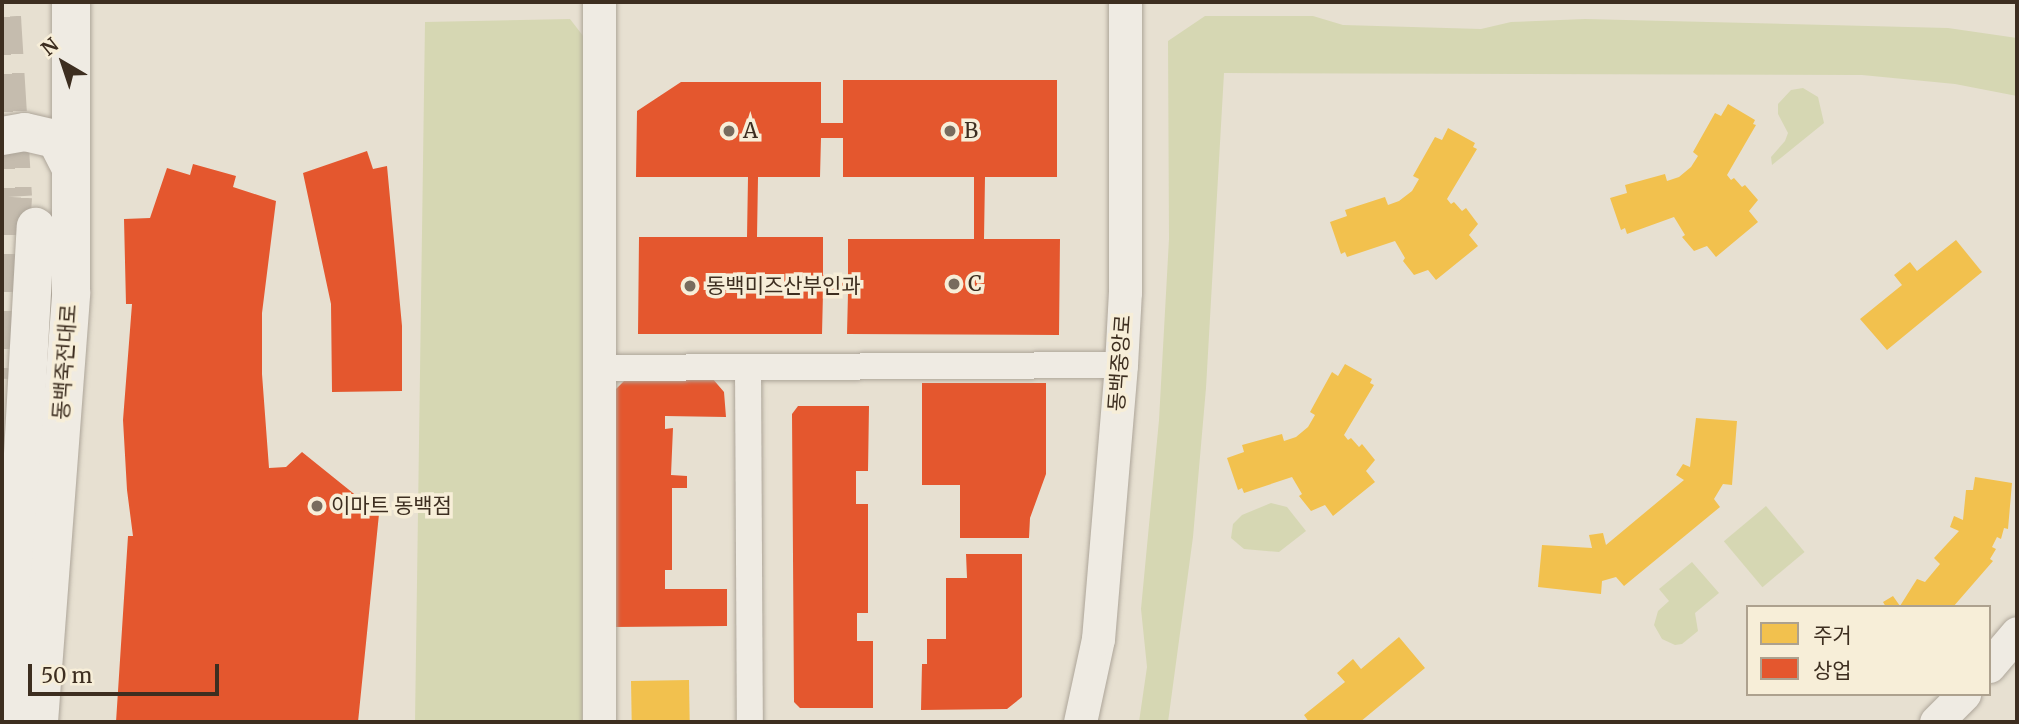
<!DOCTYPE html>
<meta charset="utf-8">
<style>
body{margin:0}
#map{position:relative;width:2019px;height:724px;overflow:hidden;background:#e7e0d1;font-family:Merriweather,"Noto Sans KR",serif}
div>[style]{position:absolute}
.green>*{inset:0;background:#d6d7b3;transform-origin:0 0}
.homes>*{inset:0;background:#f2c14e;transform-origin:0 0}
.shops>*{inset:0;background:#e4572e}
.secondary-tunnel>*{height:38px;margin-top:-19px;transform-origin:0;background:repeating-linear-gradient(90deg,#c5bcae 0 38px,transparent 0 57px)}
.roads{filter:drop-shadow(0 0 2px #ada599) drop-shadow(0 0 2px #ada599)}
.minor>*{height:26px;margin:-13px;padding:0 13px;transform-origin:13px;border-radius:13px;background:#efebe3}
.tertiary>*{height:33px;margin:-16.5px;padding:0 16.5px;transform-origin:16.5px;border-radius:16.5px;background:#efebe3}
.secondary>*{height:38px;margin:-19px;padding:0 19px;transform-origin:19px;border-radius:19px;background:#efebe3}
.dots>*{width:19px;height:19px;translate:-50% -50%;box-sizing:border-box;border:4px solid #f7eed8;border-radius:50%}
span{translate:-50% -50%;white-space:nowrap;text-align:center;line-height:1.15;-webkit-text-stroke:7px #f7eed8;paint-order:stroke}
.poi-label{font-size:21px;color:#3d2e20}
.left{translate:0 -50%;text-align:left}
.street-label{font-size:21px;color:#3d2e20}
.frame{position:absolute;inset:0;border:4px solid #3d2e20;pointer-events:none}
.legend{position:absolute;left:1746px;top:605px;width:245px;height:91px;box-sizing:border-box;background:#f7eed8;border:2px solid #ada18e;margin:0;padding:9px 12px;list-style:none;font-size:21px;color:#3d2e20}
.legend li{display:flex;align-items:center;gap:14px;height:35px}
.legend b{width:35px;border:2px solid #ada18e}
.north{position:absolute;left:28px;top:28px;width:70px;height:70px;-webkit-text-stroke:5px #f7eed8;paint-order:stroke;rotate:321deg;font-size:19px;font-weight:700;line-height:28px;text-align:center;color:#3d2e20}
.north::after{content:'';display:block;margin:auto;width:24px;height:32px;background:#3d2e20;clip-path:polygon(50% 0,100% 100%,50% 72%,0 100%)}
.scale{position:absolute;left:28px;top:664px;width:191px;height:32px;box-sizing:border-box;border:4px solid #3d2e20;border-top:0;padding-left:9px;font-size:21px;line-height:24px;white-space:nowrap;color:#3d2e20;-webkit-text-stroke:5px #f7eed8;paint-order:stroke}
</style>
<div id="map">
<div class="green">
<div style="clip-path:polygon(1205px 16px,1313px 16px,1343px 25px,1481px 29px,1511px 22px,1585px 19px,1948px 28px,2017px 38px,2017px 96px,1955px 84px,1862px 75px,1224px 73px,1206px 388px,1193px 537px,1168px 722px,1139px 722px,1147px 667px,1141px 609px,1159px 420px,1169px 239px,1168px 41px)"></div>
<div style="clip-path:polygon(570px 19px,587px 41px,582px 722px,415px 722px,425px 22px)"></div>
<div style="clip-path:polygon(1803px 88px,1818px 97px,1824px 123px,1772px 165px,1771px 157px,1785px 141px,1788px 133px,1778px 114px,1778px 104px,1791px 90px)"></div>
<div style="clip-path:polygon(1271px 503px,1287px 507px,1306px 531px,1279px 552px,1244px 549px,1231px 538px,1233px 524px,1242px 515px)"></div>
<div style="left:1766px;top:506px;width:60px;height:55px;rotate:50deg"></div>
<div style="clip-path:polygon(1692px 562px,1719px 593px,1695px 613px,1698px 631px,1682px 644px,1675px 645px,1662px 639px,1654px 625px,1658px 611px,1669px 601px,1659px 589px)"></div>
</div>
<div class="homes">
<div style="clip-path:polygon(1728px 104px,1755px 120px,1753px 124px,1756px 125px,1727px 175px,1731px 180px,1734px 178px,1742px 187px,1745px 185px,1758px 200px,1749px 211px,1758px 222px,1716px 257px,1707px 246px,1694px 251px,1682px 237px,1685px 235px,1674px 217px,1627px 234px,1625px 228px,1621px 230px,1610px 198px,1627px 193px,1625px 185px,1665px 174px,1667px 181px,1679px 177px,1691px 167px,1698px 156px,1693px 152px,1715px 113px,1721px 116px)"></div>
<div style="clip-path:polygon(1448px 128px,1475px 143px,1473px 147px,1477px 149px,1447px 199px,1451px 204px,1454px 202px,1462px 211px,1466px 208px,1478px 224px,1469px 235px,1478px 246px,1436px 280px,1428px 270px,1414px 275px,1403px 261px,1405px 258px,1395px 241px,1347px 257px,1345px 252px,1341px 254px,1330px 222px,1347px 216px,1345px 210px,1385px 197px,1388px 205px,1399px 201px,1412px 191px,1419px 179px,1413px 176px,1435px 137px,1442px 140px)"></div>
<div style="clip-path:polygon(1956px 240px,1982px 272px,1887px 350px,1860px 319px,1902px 285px,1894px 275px,1910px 262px,1917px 271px)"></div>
<div style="clip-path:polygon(1345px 364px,1372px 379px,1370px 383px,1374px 385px,1344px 435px,1348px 440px,1351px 438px,1359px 447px,1362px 444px,1375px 460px,1366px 471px,1375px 482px,1333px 516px,1325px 505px,1311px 511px,1299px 496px,1302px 494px,1292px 477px,1244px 493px,1242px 488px,1238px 490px,1227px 458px,1244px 452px,1242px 445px,1282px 434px,1284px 441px,1296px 437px,1308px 427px,1315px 415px,1310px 412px,1332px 372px,1338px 376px)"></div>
<div style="clip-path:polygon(1696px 418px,1737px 421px,1732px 485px,1723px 484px,1714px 499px,1720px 507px,1624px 586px,1616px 577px,1602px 581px,1601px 594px,1538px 587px,1542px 545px,1592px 548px,1589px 535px,1603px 533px,1606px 545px,1684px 480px,1676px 475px,1683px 464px,1690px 467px)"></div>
<div style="clip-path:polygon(1975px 477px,2012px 483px,2008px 529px,2004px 528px,2001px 539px,1997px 537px,1992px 547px,1996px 549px,1990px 559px,1993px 561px,1953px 607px,1886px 607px,1883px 602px,1893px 596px,1900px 606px,1917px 579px,1925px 582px,1940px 564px,1934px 558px,1959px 531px,1950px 527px,1954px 516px,1963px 520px,1966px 490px,1973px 490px)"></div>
<div style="clip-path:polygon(1399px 637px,1425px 668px,1360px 722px,1309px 722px,1304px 715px,1345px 682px,1337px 673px,1353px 659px,1361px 669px)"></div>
<div style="left:689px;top:680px;width:42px;height:58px;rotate:89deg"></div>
</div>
<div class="shops">
<div style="clip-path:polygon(evenodd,843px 80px,1057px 80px,1057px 177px,985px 177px,984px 239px,1060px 239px,1059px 335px,847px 334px,848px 293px,823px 293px,822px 334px,638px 334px,639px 237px,747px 237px,748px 177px,636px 177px,637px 111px,681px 82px,821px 82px,821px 123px,843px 123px,843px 80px,821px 138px,843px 138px,843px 177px,974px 177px,974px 239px,848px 239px,848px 275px,823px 275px,823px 237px,757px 237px,758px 177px,820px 177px,821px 138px)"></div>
<div style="clip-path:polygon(367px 151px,373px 169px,387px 166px,402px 326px,402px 391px,332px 392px,331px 304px,303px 173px)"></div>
<div style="clip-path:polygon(193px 164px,236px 176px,233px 187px,276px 201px,262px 313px,262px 374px,269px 468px,286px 467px,302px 452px,379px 514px,358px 722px,116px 722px,128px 536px,133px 536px,127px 490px,123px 420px,132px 304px,126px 304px,124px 219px,150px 218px,167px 168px,190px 175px)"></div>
<div style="clip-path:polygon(627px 378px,712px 378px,724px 392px,726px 417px,665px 416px,665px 429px,673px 428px,671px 475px,687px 476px,687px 488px,672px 488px,672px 570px,665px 570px,665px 589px,727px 589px,727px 626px,613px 627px,612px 393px)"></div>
<div style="clip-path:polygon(922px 383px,1046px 383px,1046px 474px,1030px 518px,1029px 538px,960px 538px,960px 485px,922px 485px)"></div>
<div style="clip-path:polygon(798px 406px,869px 406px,868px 471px,856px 471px,856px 504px,868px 504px,868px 613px,857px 613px,857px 641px,873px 641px,873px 708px,800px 708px,794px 702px,792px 414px)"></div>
<div style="clip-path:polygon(966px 554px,1022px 554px,1022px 697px,1007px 709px,921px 710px,922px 664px,927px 664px,927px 639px,946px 639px,946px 578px,967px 578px)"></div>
</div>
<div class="secondary-tunnel">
<div style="left:2px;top:17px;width:180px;rotate:86.5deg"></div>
<div style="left:13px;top:197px;width:182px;rotate:93.5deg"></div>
</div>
<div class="roads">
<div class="minor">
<div style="left:748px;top:367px;width:355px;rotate:89.7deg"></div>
<div style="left:601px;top:368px;width:520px;rotate:-0.33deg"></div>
</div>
<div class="tertiary">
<div style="left:599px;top:2px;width:720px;rotate:90deg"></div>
<div style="left:1989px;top:666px;width:43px;rotate:-49.7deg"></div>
<div style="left:1080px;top:722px;width:85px;rotate:-77.8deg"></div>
<div style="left:1098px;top:639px;width:275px;rotate:-85.2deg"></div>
<div style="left:1121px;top:365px;width:73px;rotate:-86.9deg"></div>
<div style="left:1125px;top:292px;width:290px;rotate:-90deg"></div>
<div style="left:1936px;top:722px;width:40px;rotate:-45deg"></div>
</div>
<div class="secondary">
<div style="left:2px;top:136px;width:23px;rotate:-10deg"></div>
<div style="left:25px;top:132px;width:32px;rotate:13deg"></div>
<div style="left:56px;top:139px;width:28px;rotate:63deg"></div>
<div style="left:8px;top:722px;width:496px;rotate:-86.8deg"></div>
<div style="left:39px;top:722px;width:431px;rotate:-85.7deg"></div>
<div style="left:71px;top:292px;width:290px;rotate:-90deg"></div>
</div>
</div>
<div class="dots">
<div style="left:729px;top:131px;background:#786c5e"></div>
<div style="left:950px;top:131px;background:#786c5e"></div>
<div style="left:954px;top:284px;background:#786c5e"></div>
<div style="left:690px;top:286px;background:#786c5e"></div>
<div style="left:317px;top:506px;background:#786c5e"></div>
</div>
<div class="poi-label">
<span class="left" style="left:743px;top:131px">A</span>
<span class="left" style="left:964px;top:131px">B</span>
<span class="left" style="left:968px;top:284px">C</span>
<span class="left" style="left:706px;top:286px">동백미즈산부인과</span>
<span class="left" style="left:331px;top:506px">이마트 동백점</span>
</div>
<div class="street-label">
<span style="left:65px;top:362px;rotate:-86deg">동백죽전대로</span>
<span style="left:1120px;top:363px;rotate:-86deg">동백중앙로</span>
</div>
<div class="frame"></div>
<ul class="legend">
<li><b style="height:19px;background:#f2c14e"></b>주거</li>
<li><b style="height:19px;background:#e4572e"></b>상업</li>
</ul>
<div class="north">N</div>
<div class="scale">50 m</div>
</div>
